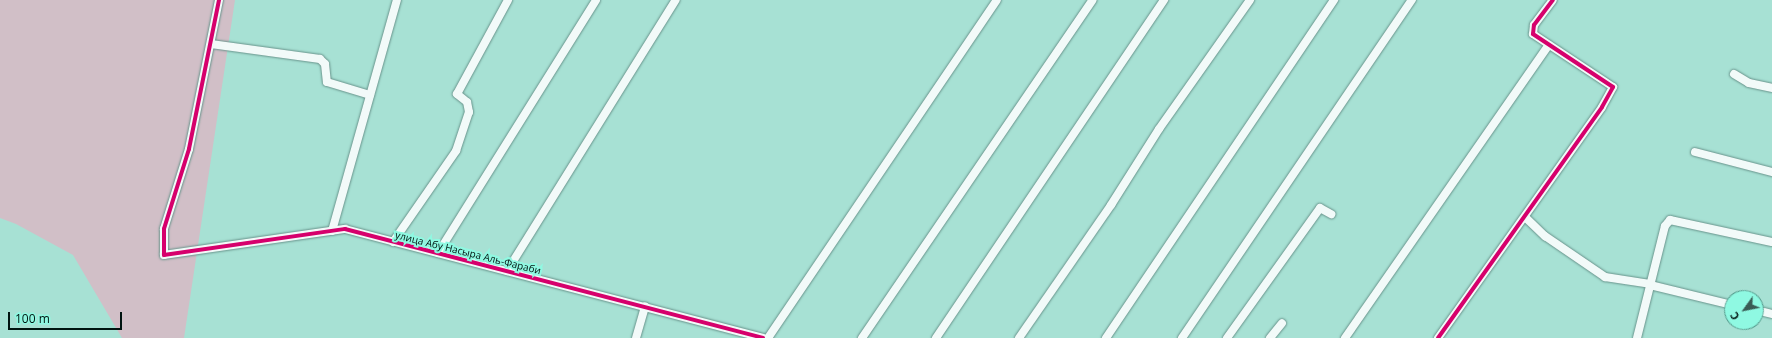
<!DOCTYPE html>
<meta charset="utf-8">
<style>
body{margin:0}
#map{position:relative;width:1772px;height:338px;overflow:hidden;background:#a7e1d4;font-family:"Open Sans",sans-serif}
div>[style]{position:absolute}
.green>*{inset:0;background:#d1bfc7}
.roads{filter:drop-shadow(0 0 1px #68938b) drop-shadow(0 0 1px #68938b)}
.minor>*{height:8px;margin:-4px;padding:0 4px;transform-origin:4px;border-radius:4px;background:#f2faf9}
.cycleway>*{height:4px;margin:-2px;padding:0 2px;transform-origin:2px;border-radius:2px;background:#d6006c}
span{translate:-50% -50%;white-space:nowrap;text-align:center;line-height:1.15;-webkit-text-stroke:4px #8ff9e2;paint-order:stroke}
.street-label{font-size:10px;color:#001410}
.north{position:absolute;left:1724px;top:290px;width:40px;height:40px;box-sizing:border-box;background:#8ff9e2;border:1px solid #569d8e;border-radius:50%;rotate:237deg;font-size:11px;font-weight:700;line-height:16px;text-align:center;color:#001410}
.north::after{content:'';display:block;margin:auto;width:14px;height:18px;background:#3a5c55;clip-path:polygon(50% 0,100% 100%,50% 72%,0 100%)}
.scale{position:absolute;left:8px;top:312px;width:114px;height:18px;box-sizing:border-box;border:2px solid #001410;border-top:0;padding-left:5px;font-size:12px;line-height:14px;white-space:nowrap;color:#001410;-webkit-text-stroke:3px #8ff9e2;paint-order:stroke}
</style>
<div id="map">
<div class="green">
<div style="clip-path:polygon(0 0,235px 0,184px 338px,122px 338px,73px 255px,16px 224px,0 218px)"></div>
</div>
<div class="roads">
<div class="minor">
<div style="left:219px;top:0;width:152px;rotate:101.4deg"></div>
<div style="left:189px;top:149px;width:84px;rotate:107.4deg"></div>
<div style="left:164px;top:229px;width:26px;rotate:90deg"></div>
<div style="left:164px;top:255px;width:183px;rotate:-8.2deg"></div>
<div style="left:345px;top:229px;width:432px;rotate:14.6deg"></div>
<div style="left:211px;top:44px;width:110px;rotate:7.8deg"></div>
<div style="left:320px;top:59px;width:7px;rotate:45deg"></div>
<div style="left:325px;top:64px;width:18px;rotate:84deg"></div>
<div style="left:327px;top:82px;width:45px;rotate:16.8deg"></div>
<div style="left:1734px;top:74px;width:17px;rotate:31deg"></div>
<div style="left:1749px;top:83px;width:24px;rotate:12deg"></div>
<div style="left:1695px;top:152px;width:80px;rotate:14.6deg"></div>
<div style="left:1525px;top:217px;width:28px;rotate:44deg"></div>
<div style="left:1545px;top:236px;width:73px;rotate:34.3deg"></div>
<div style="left:1605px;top:277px;width:47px;rotate:8.7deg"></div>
<div style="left:332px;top:231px;width:240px;rotate:-74.3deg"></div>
<div style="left:393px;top:242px;width:111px;rotate:-55.3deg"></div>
<div style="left:456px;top:151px;width:41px;rotate:-71.6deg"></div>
<div style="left:469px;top:112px;width:10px;rotate:-101deg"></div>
<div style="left:467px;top:102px;width:13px;rotate:-141deg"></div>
<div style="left:457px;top:94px;width:107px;rotate:-61.5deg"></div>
<div style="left:438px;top:253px;width:298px;rotate:-58deg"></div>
<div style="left:507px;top:271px;width:319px;rotate:-58.1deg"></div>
<div style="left:1650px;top:285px;width:84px;rotate:13.7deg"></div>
<div style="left:1756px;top:310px;width:16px;rotate:14deg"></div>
<div style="left:636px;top:338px;width:33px;rotate:-74deg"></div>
<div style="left:768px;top:338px;width:408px;rotate:-55.9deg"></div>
<div style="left:862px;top:338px;width:409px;rotate:-55.7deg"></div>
<div style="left:936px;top:338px;width:408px;rotate:-56deg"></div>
<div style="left:1019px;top:338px;width:162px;rotate:-55.3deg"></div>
<div style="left:1111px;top:205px;width:90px;rotate:-57.7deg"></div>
<div style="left:1159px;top:129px;width:158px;rotate:-54.8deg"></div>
<div style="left:1106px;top:338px;width:408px;rotate:-56deg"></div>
<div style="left:1182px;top:338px;width:409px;rotate:-55.8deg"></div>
<div style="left:1227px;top:338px;width:160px;rotate:-54.4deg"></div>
<div style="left:1320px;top:208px;width:13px;rotate:29deg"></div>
<div style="left:1270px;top:338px;width:19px;rotate:-51deg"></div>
<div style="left:1345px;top:338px;width:357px;rotate:-55.2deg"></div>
<div style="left:1438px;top:338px;width:283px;rotate:-54.6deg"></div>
<div style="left:1602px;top:107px;width:23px;rotate:-61deg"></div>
<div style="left:1613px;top:87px;width:96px;rotate:-146.5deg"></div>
<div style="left:1533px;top:34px;width:9px;rotate:-84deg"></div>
<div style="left:1534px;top:25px;width:31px;rotate:-53deg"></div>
<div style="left:1637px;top:338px;width:115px;rotate:-76deg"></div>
<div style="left:1665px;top:226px;width:8px;rotate:-50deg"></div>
<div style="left:1670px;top:220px;width:104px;rotate:12.2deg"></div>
</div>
</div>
<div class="cycleway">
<div style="left:219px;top:0;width:152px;rotate:101.4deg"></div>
<div style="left:189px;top:149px;width:84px;rotate:107.4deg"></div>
<div style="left:164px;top:229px;width:26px;rotate:90deg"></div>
<div style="left:164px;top:255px;width:183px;rotate:-8.2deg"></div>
<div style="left:345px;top:229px;width:432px;rotate:14.6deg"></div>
<div style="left:1438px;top:338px;width:283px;rotate:-54.6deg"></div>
<div style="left:1602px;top:107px;width:23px;rotate:-61deg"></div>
<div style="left:1613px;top:87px;width:96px;rotate:-146.5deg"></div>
<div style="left:1533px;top:34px;width:9px;rotate:-84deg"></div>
<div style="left:1534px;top:25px;width:31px;rotate:-53deg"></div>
</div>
<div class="street-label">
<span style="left:468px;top:253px;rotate:14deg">улица Абу Насыра Аль-Фараби</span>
</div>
<div class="north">С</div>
<div class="scale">100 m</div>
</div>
